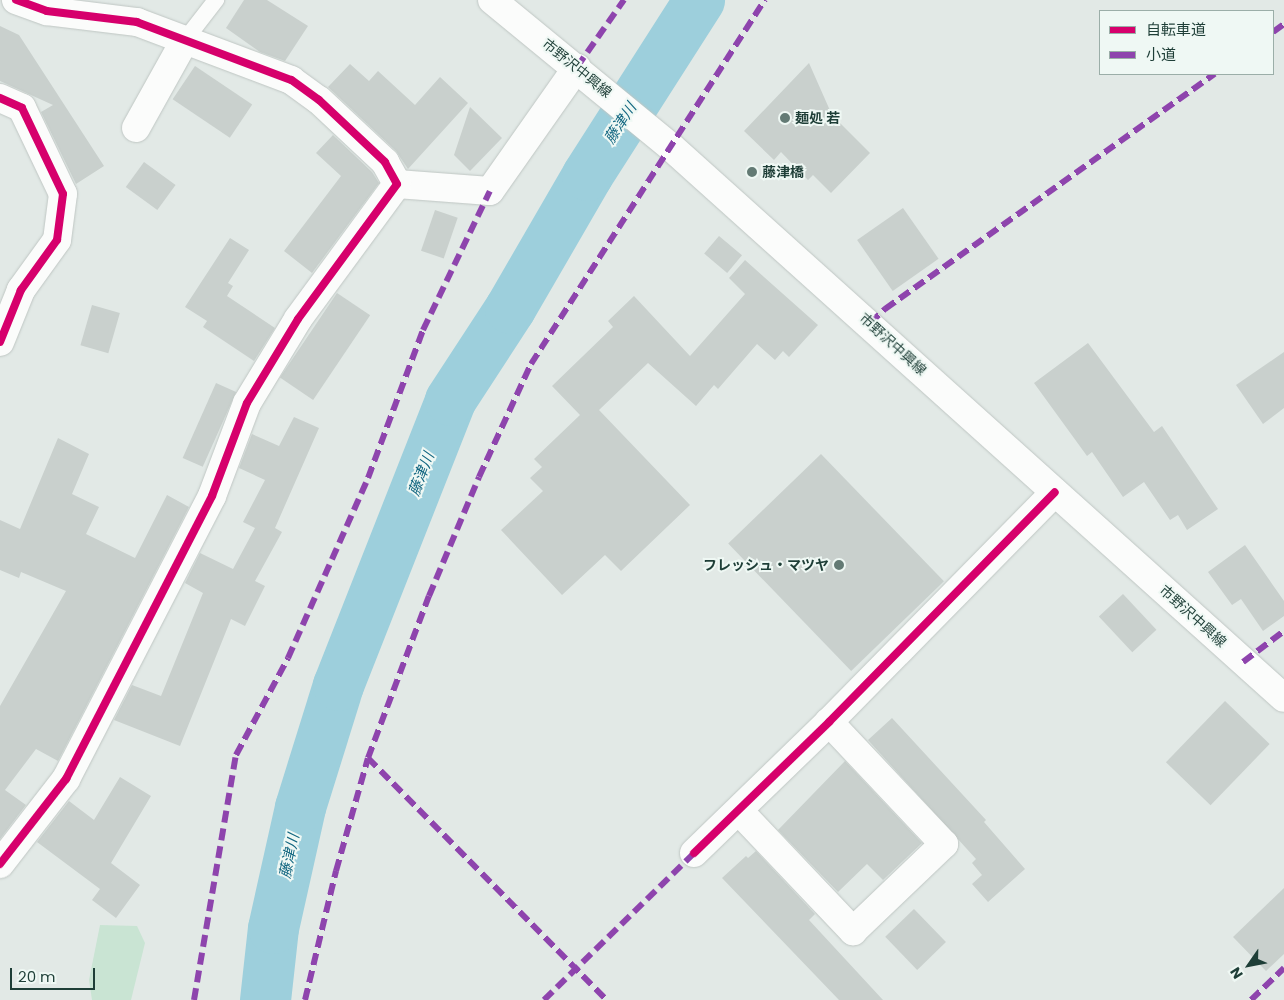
<!DOCTYPE html>
<meta charset="utf-8">
<style>
body{margin:0}
#map{position:relative;width:1284px;height:1000px;overflow:hidden;background:#e2e9e6;font-family:Poppins,"Noto Sans JP",sans-serif}
div>[style]{position:absolute}
.green>*{inset:0;background:#c9e4d3}
.river>*{height:51px;margin:-25.5px;padding:0 25.5px;transform-origin:25.5px;border-radius:25.5px;background:#9dcfdc}
.building>*{inset:0;background:#c9d0cd;transform-origin:0 0}
.roads{filter:drop-shadow(0 0 1px #bfc6c3) drop-shadow(0 0 1px #bfc6c3)}
.service>*{height:16px;margin:-8px;padding:0 8px;transform-origin:8px;border-radius:8px;background:#fbfcfb}
.minor>*{height:28px;margin:-14px;padding:0 14px;transform-origin:14px;border-radius:14px;background:#fbfcfb}
.secondary>*{height:28px;margin:-14px;padding:0 14px;transform-origin:14px;border-radius:14px;background:#fbfcfb}
.quiet>*{height:6px;margin-top:-3px;transform-origin:0;background:repeating-linear-gradient(90deg,#8e44ad 0 12px,transparent 0 18px)}
.cycleway>*{height:8px;margin:-4px;padding:0 4px;transform-origin:4px;border-radius:4px;background:#d6006c}
.dots>*{width:14px;height:14px;translate:-50% -50%;box-sizing:border-box;border:2px solid #eff8f4;border-radius:50%}
span{translate:-50% -50%;white-space:nowrap;text-align:center;line-height:1.15;-webkit-text-stroke:4px #eff8f4;paint-order:stroke}
.street-label{font-size:14px;color:#1e3e37}
.poi-label{font-size:14px;color:#1e3e37;font-weight:700}
.left{translate:0 -50%;text-align:left}
.right{translate:-100% -50%;text-align:right}
.water-label{font-size:15px;color:#126680;font-style:italic}
.legend{position:absolute;left:1099px;top:10px;width:175px;height:65px;box-sizing:border-box;background:#eff8f4;border:1px solid #9baea8;margin:0;padding:6px 9px;list-style:none;font-size:15px;color:#1e3e37}
.legend li{display:flex;align-items:center;gap:10px;height:25px}
.legend b{width:25px;border:1px solid #9baea8}
.north{position:absolute;left:1224px;top:940px;width:50px;height:50px;-webkit-text-stroke:4px #eff8f4;paint-order:stroke;rotate:237deg;font-size:14px;font-weight:700;line-height:20px;text-align:center;color:#1e3e37}
.north::after{content:'';display:block;margin:auto;width:18px;height:22px;background:#1e3e37;clip-path:polygon(50% 0,100% 100%,50% 72%,0 100%)}
.scale{position:absolute;left:10px;top:968px;width:85px;height:22px;box-sizing:border-box;border:2px solid #1e3e37;border-top:0;padding-left:6px;font-size:15px;line-height:18px;white-space:nowrap;color:#1e3e37;-webkit-text-stroke:4px #eff8f4;paint-order:stroke}
</style>
<div id="map">
<div class="green">
<div style="clip-path:polygon(100px 925px,137px 926px,145px 943px,131px 1000px,92px 1000px,89px 980px)"></div>
</div>
<div class="river">
<div style="left:265px;top:1000px;width:72px;rotate:-83.7deg"></div>
<div style="left:273px;top:928px;width:124px;rotate:-77.4deg"></div>
<div style="left:300px;top:807px;width:128px;rotate:-72.7deg"></div>
<div style="left:338px;top:685px;width:306px;rotate:-68.5deg"></div>
<div style="left:450px;top:400px;width:110px;rotate:-56.9deg"></div>
<div style="left:510px;top:308px;width:154px;rotate:-59.9deg"></div>
<div style="left:587px;top:175px;width:208px;rotate:-57.4deg"></div>
</div>
<div class="building">
<div style="clip-path:polygon(244px 0,267px 0,308px 26px,285px 61px,260px 52px,226px 28px)"></div>
<div style="clip-path:polygon(0 26px,19px 35px,104px 166px,76px 184px,41px 112px,53px 105px,0 81px)"></div>
<div style="clip-path:polygon(809px 63px,832px 115px,870px 153px,831px 193px,813px 175px,808px 180px,781px 152px,774px 160px,744px 131px)"></div>
<div style="clip-path:polygon(350px 64px,369px 81px,378px 71px,415px 105px,440px 77px,468px 103px,408px 169px,396px 151px,328px 87px)"></div>
<div style="left:195px;top:66px;width:69px;height:40px;rotate:34deg"></div>
<div style="clip-path:polygon(470px 107px,502px 138px,470px 171px,454px 155px)"></div>
<div style="clip-path:polygon(333px 135px,372px 172px,379px 183px,312px 273px,284px 251px,341px 176px,316px 153px)"></div>
<div style="left:144px;top:162px;width:39px;height:31px;rotate:36deg"></div>
<div style="left:903px;top:208px;width:62px;height:56px;rotate:55deg"></div>
<div style="left:435px;top:210px;width:24px;height:43px;rotate:19deg"></div>
<div style="left:719px;top:236px;width:30px;height:23px;rotate:40deg"></div>
<div style="clip-path:polygon(230px 238px,249px 250px,228px 283px,233px 286px,227px 296px,275px 328px,254px 361px,203px 327px,207px 321px,185px 307px)"></div>
<div style="clip-path:polygon(745px 260px,818px 325px,789px 357px,783px 351px,775px 360px,757px 344px,718px 389px,714px 385px,696px 406px,648px 363px,599px 410px,690px 505px,621px 571px,605px 555px,562px 595px,501px 530px,543px 491px,530px 478px,542px 467px,534px 459px,580px 415px,552px 386px,613px 327px,608px 321px,634px 296px,690px 356px,745px 294px,729px 278px)"></div>
<div style="left:337px;top:293px;width:40px;height:102px;rotate:34deg"></div>
<div style="left:92px;top:305px;width:29px;height:42px;rotate:16deg"></div>
<div style="clip-path:polygon(1088px 343px,1154px 432px,1162px 426px,1218px 509px,1187px 530px,1178px 515px,1170px 520px,1144px 482px,1123px 497px,1092px 452px,1087px 456px,1034px 383px)"></div>
<div style="clip-path:polygon(1284px 352px,1284px 408px,1263px 424px,1236px 385px)"></div>
<div style="left:216px;top:383px;width:22px;height:82px;rotate:24deg"></div>
<div style="clip-path:polygon(294px 417px,319px 428px,275px 528px,282px 532px,255px 581px,265px 586px,245px 626px,231px 619px,180px 746px,114px 720px,132px 685px,161px 696px,203px 593px,185px 583px,200px 553px,233px 569px,255px 528px,243px 522px,265px 480px,239px 468px,252px 434px,279px 446px)"></div>
<div style="clip-path:polygon(58px 438px,89px 454px,72px 494px,99px 507px,86px 534px,135px 558px,167px 495px,189px 507px,58px 761px,36px 749px,5px 790px,26px 805px,0 839px,0 706px,66px 591px,21px 572px,19px 578px,0 570px,0 520px,20px 529px)"></div>
<div style="left:821px;top:454px;width:177px;height:129px;rotate:46deg"></div>
<div style="clip-path:polygon(1245px 545px,1284px 601px,1284px 616px,1263px 631px,1241px 599px,1232px 605px,1208px 572px)"></div>
<div style="left:1123px;top:594px;width:49px;height:33px;rotate:47deg"></div>
<div style="left:1225px;top:701px;width:62px;height:85px;rotate:44deg"></div>
<div style="clip-path:polygon(892px 718px,986px 820px,984px 822px,1025px 869px,988px 902px,972px 884px,982px 875px,972px 863px,976px 859px,868px 740px)"></div>
<div style="clip-path:polygon(845px 761px,922px 843px,883px 880px,867px 864px,838px 892px,778px 830px)"></div>
<div style="clip-path:polygon(120px 777px,151px 796px,111px 863px,140px 885px,116px 918px,92px 900px,100px 889px,37px 842px,69px 801px,94px 820px)"></div>
<div style="clip-path:polygon(756px 851px,815px 914px,809px 920px,883px 1000px,839px 1000px,722px 878px,746px 856px,748px 858px)"></div>
<div style="clip-path:polygon(1284px 888px,1284px 954px,1266px 971px,1233px 937px)"></div>
<div style="left:914px;top:909px;width:46px;height:40px;rotate:46deg"></div>
</div>
<div class="roads">
<div class="service">
<div style="left:185px;top:40px;width:51px;rotate:-52.2deg"></div>
</div>
<div class="minor">
<div style="left:16px;top:0;width:33px;rotate:20deg"></div>
<div style="left:47px;top:11px;width:91px;rotate:7deg"></div>
<div style="left:137px;top:22px;width:165px;rotate:20.6deg"></div>
<div style="left:291px;top:80px;width:34px;rotate:36deg"></div>
<div style="left:319px;top:100px;width:91px;rotate:43.2deg"></div>
<div style="left:385px;top:162px;width:25px;rotate:61deg"></div>
<div style="left:0;top:98px;width:24px;rotate:24deg"></div>
<div style="left:22px;top:108px;width:95px;rotate:64.5deg"></div>
<div style="left:63px;top:194px;width:46px;rotate:97.4deg"></div>
<div style="left:57px;top:240px;width:62px;rotate:125.8deg"></div>
<div style="left:21px;top:290px;width:56px;rotate:112deg"></div>
<div style="left:136px;top:128px;width:101px;rotate:-60.9deg"></div>
<div style="left:397px;top:184px;width:93px;rotate:4.3deg"></div>
<div style="left:490px;top:191px;width:151px;rotate:-54.9deg"></div>
<div style="left:739px;top:811px;width:166px;rotate:46.5deg"></div>
<div style="left:853px;top:931px;width:126px;rotate:-43.7deg"></div>
<div style="left:944px;top:844px;width:168px;rotate:-133.3deg"></div>
<div style="left:694px;top:853px;width:188px;rotate:-44.1deg"></div>
<div style="left:829px;top:722px;width:322px;rotate:-45.5deg"></div>
<div style="left:0;top:864px;width:108px;rotate:-52.2deg"></div>
<div style="left:66px;top:779px;width:318px;rotate:-62.7deg"></div>
<div style="left:212px;top:496px;width:99px;rotate:-69.4deg"></div>
<div style="left:247px;top:403px;width:98px;rotate:-58.7deg"></div>
<div style="left:298px;top:319px;width:167px;rotate:-53.7deg"></div>
</div>
<div class="secondary">
<div style="left:492px;top:0;width:232px;rotate:39.4deg"></div>
<div style="left:671px;top:147px;width:824px;rotate:41.95deg"></div>
</div>
</div>
<div class="quiet">
<div style="left:1273px;top:32px;width:14px;rotate:-36deg"></div>
<div style="left:577px;top:67px;width:82px;rotate:-55deg"></div>
<div style="left:870px;top:323px;width:21px;rotate:-43deg"></div>
<div style="left:885px;top:309px;width:405px;rotate:-35.5deg"></div>
<div style="left:1243px;top:662px;width:51px;rotate:-37.1deg"></div>
<div style="left:368px;top:758px;width:340px;rotate:45.4deg"></div>
<div style="left:194px;top:1000px;width:249px;rotate:-80.3deg"></div>
<div style="left:236px;top:755px;width:110px;rotate:-61.8deg"></div>
<div style="left:288px;top:658px;width:197px;rotate:-66deg"></div>
<div style="left:368px;top:478px;width:158px;rotate:-69.6deg"></div>
<div style="left:423px;top:330px;width:154px;rotate:-64.3deg"></div>
<div style="left:305px;top:1000px;width:133px;rotate:-76.5deg"></div>
<div style="left:336px;top:871px;width:117px;rotate:-74.2deg"></div>
<div style="left:368px;top:758px;width:173px;rotate:-69.4deg"></div>
<div style="left:429px;top:596px;width:129px;rotate:-67.2deg"></div>
<div style="left:479px;top:477px;width:124px;rotate:-65.3deg"></div>
<div style="left:531px;top:364px;width:433px;rotate:-57.3deg"></div>
<div style="left:544px;top:1000px;width:210px;rotate:-44.4deg"></div>
<div style="left:1251px;top:1000px;width:46px;rotate:-44.1deg"></div>
</div>
<div class="cycleway">
<div style="left:0;top:98px;width:24px;rotate:24deg"></div>
<div style="left:22px;top:108px;width:95px;rotate:64.5deg"></div>
<div style="left:63px;top:194px;width:46px;rotate:97.4deg"></div>
<div style="left:57px;top:240px;width:62px;rotate:125.8deg"></div>
<div style="left:21px;top:290px;width:56px;rotate:112deg"></div>
<div style="left:694px;top:853px;width:188px;rotate:-44.1deg"></div>
<div style="left:829px;top:722px;width:322px;rotate:-45.5deg"></div>
<div style="left:0;top:864px;width:108px;rotate:-52.2deg"></div>
<div style="left:66px;top:779px;width:318px;rotate:-62.7deg"></div>
<div style="left:212px;top:496px;width:99px;rotate:-69.4deg"></div>
<div style="left:247px;top:403px;width:98px;rotate:-58.7deg"></div>
<div style="left:298px;top:319px;width:167px;rotate:-53.7deg"></div>
<div style="left:397px;top:184px;width:25px;rotate:-119deg"></div>
<div style="left:385px;top:162px;width:91px;rotate:-136.8deg"></div>
<div style="left:319px;top:100px;width:34px;rotate:-144deg"></div>
<div style="left:291px;top:80px;width:165px;rotate:-159.4deg"></div>
<div style="left:137px;top:22px;width:91px;rotate:-173deg"></div>
<div style="left:47px;top:11px;width:33px;rotate:-160deg"></div>
</div>
<div class="dots">
<div style="left:785px;top:118px;background:#637a74"></div>
<div style="left:752px;top:172px;background:#637a74"></div>
<div style="left:839px;top:565px;background:#637a74"></div>
</div>
<div class="street-label">
<span style="left:577px;top:68px;rotate:39deg">市野沢中興線</span>
<span style="left:893px;top:344px;rotate:42deg">市野沢中興線</span>
<span style="left:1193px;top:616px;rotate:42deg">市野沢中興線</span>
</div>
<div class="poi-label">
<span class="left" style="left:795px;top:118px">麺処 若</span>
<span class="left" style="left:762px;top:172px">藤津橋</span>
<span class="right" style="left:829px;top:565px">フレッシュ・マツヤ</span>
</div>
<div class="water-label">
<span style="left:620px;top:123px;rotate:-57deg">藤津川</span>
<span style="left:421px;top:474px;rotate:-69deg">藤津川</span>
<span style="left:289px;top:856px;rotate:-78deg">藤津川</span>
</div>
<ul class="legend">
<li><b style="height:6px;background:#d6006c"></b>自転車道</li>
<li><b style="height:6px;background:#8e44ad"></b>小道</li>
</ul>
<div class="north">N</div>
<div class="scale">20 m</div>
</div>
